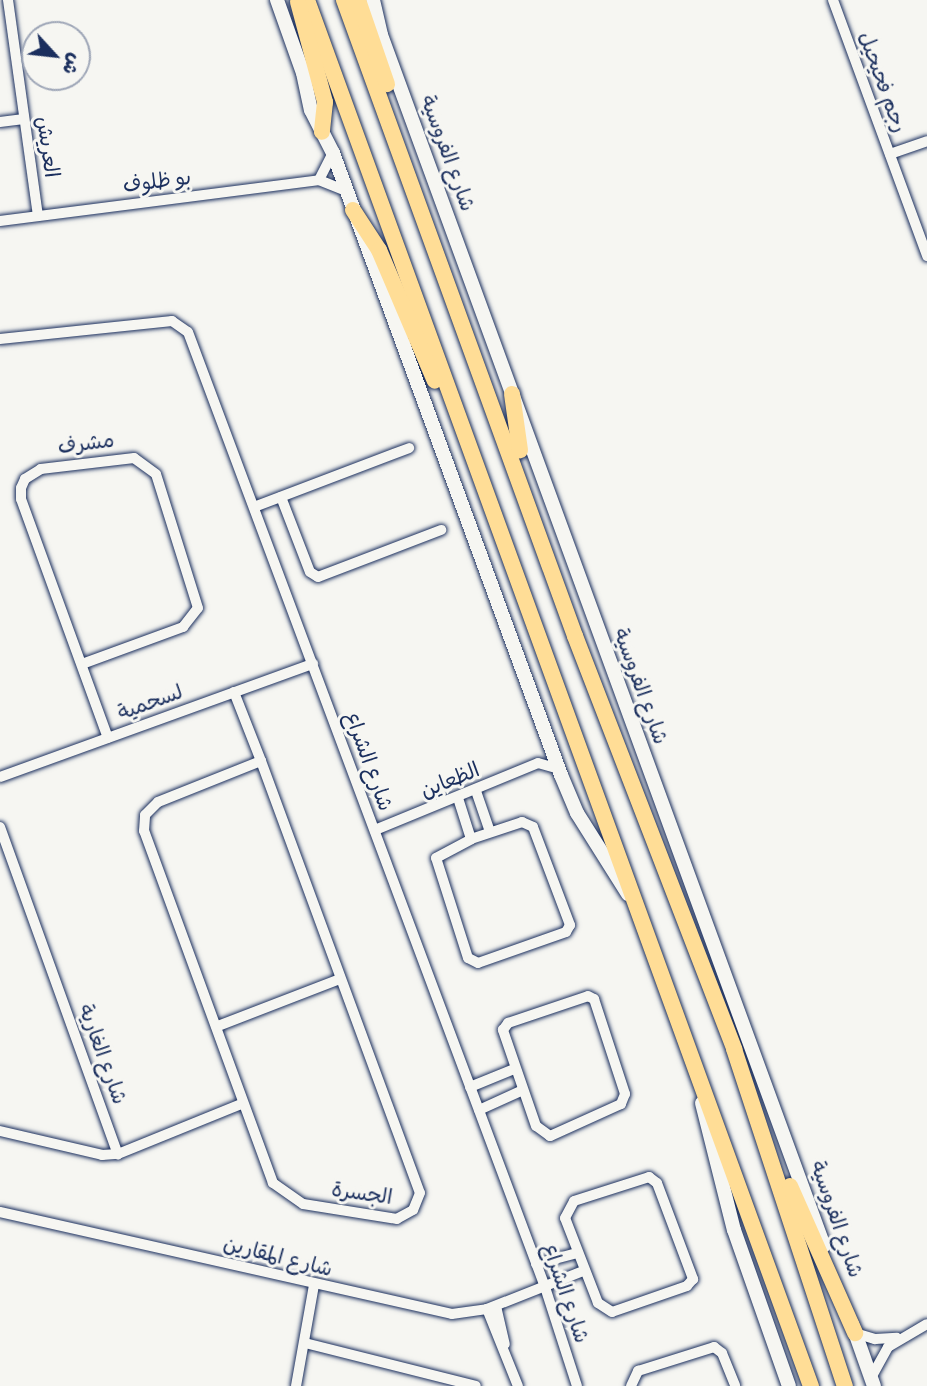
<!DOCTYPE html>
<meta charset="utf-8">
<style>
body{margin:0}
#map{position:relative;width:927px;height:1386px;overflow:hidden;background:#f6f6f2;font-family:"Patrick Hand","Playpen Sans Arabic",sans-serif}
div>[style]{position:absolute}
.roads{filter:drop-shadow(0 0 2px #1b2f5e) drop-shadow(0 0 2px #1b2f5e)}
.minor>*{height:10px;margin:-5px;padding:0 5px;transform-origin:5px;border-radius:5px;background:#f6f6f2}
.secondary>*{height:14px;margin:-7px;padding:0 7px;transform-origin:7px;border-radius:7px;background:#f6f6f2}
.trunk>*{height:16px;margin:-8px;padding:0 8px;transform-origin:8px;border-radius:8px;background:#ffdd96}
span{translate:-50% -50%;white-space:nowrap;text-align:center;line-height:1.15;-webkit-text-stroke:6px #f6f6f2;paint-order:stroke}
.street-label{font-size:21px;color:#1b2f5e}
.north{position:absolute;left:21px;top:21px;width:70px;height:70px;box-sizing:border-box;background:#f6f6f2;border:2px solid #9ea6b7;border-radius:50%;rotate:117deg;font-size:19px;font-weight:700;line-height:28px;text-align:center;color:#1b2f5e}
.north::after{content:'';display:block;margin:auto;width:24px;height:32px;background:#1b2f5e;clip-path:polygon(50% 0,100% 100%,50% 72%,0 100%)}
</style>
<div id="map">
<div class="roads">
<div class="minor">
<div style="left:8px;top:0;width:218px;rotate:82.1deg"></div>
<div style="left:833px;top:0;width:273px;rotate:69.8deg"></div>
<div style="left:0;top:122px;width:24px;rotate:-7deg"></div>
<div style="left:890px;top:154px;width:39px;rotate:-19deg"></div>
<div style="left:319px;top:180px;width:30px;rotate:-63deg"></div>
<div style="left:0;top:221px;width:322px;rotate:-7.3deg"></div>
<div style="left:319px;top:180px;width:29px;rotate:22deg"></div>
<div style="left:0;top:339px;width:173px;rotate:-6deg"></div>
<div style="left:172px;top:321px;width:19px;rotate:35deg"></div>
<div style="left:188px;top:332px;width:1016px;rotate:69.5deg"></div>
<div style="left:544px;top:1284px;width:107px;rotate:72.1deg"></div>
<div style="left:281px;top:497px;width:80px;rotate:68.9deg"></div>
<div style="left:310px;top:572px;width:9px;rotate:32deg"></div>
<div style="left:318px;top:577px;width:132px;rotate:-20.9deg"></div>
<div style="left:254px;top:507px;width:166px;rotate:-20.8deg"></div>
<div style="left:82px;top:664px;width:108px;rotate:-20.1deg"></div>
<div style="left:183px;top:627px;width:24px;rotate:-52deg"></div>
<div style="left:198px;top:608px;width:140px;rotate:-107.4deg"></div>
<div style="left:156px;top:474px;width:27px;rotate:-144deg"></div>
<div style="left:134px;top:458px;width:94px;rotate:173.3deg"></div>
<div style="left:41px;top:469px;width:19px;rotate:148deg"></div>
<div style="left:25px;top:479px;width:10px;rotate:114deg"></div>
<div style="left:21px;top:488px;width:11px;rotate:90deg"></div>
<div style="left:21px;top:499px;width:254px;rotate:70deg"></div>
<div style="left:234px;top:692px;width:74px;rotate:68.6deg"></div>
<div style="left:261px;top:761px;width:460px;rotate:69.8deg"></div>
<div style="left:420px;top:1193px;width:18px;rotate:112deg"></div>
<div style="left:413px;top:1210px;width:18px;rotate:151deg"></div>
<div style="left:397px;top:1219px;width:95px;rotate:-170.9deg"></div>
<div style="left:303px;top:1204px;width:37px;rotate:-145deg"></div>
<div style="left:273px;top:1183px;width:375px;rotate:-110.1deg"></div>
<div style="left:144px;top:831px;width:16px;rotate:-86deg"></div>
<div style="left:145px;top:815px;width:18px;rotate:-45deg"></div>
<div style="left:158px;top:802px;width:111px;rotate:-21.7deg"></div>
<div style="left:0;top:777px;width:333px;rotate:-19.9deg"></div>
<div style="left:476px;top:791px;width:43px;rotate:71.1deg"></div>
<div style="left:458px;top:798px;width:43px;rotate:72.4deg"></div>
<div style="left:522px;top:822px;width:12px;rotate:24deg"></div>
<div style="left:533px;top:827px;width:105px;rotate:69.3deg"></div>
<div style="left:570px;top:925px;width:8px;rotate:120deg"></div>
<div style="left:566px;top:932px;width:93px;rotate:160.6deg"></div>
<div style="left:478px;top:963px;width:11px;rotate:-153deg"></div>
<div style="left:468px;top:958px;width:105px;rotate:-107.7deg"></div>
<div style="left:436px;top:858px;width:40px;rotate:-28deg"></div>
<div style="left:471px;top:839px;width:54px;rotate:-18.4deg"></div>
<div style="left:0;top:827px;width:348px;rotate:70.2deg"></div>
<div style="left:375px;top:830px;width:176px;rotate:-22.3deg"></div>
<div style="left:538px;top:763px;width:22px;rotate:16deg"></div>
<div style="left:588px;top:996px;width:7px;rotate:27deg"></div>
<div style="left:594px;top:999px;width:100px;rotate:71.9deg"></div>
<div style="left:625px;top:1094px;width:11px;rotate:112deg"></div>
<div style="left:621px;top:1104px;width:78px;rotate:155.7deg"></div>
<div style="left:550px;top:1136px;width:17px;rotate:-144deg"></div>
<div style="left:536px;top:1126px;width:102px;rotate:-109deg"></div>
<div style="left:503px;top:1030px;width:9px;rotate:-54deg"></div>
<div style="left:508px;top:1023px;width:84px;rotate:-18.6deg"></div>
<div style="left:218px;top:1026px;width:131px;rotate:-21.1deg"></div>
<div style="left:470px;top:1087px;width:48px;rotate:-22.2deg"></div>
<div style="left:479px;top:1110px;width:48px;rotate:-24.4deg"></div>
<div style="left:0;top:1131px;width:105px;rotate:13.2deg"></div>
<div style="left:102px;top:1155px;width:16px;rotate:-4deg"></div>
<div style="left:118px;top:1154px;width:133px;rotate:-22.1deg"></div>
<div style="left:649px;top:1177px;width:10px;rotate:37deg"></div>
<div style="left:657px;top:1183px;width:103px;rotate:69.4deg"></div>
<div style="left:693px;top:1279px;width:9px;rotate:131deg"></div>
<div style="left:687px;top:1286px;width:79px;rotate:160.9deg"></div>
<div style="left:612px;top:1312px;width:17px;rotate:-147deg"></div>
<div style="left:598px;top:1303px;width:91px;rotate:-111.2deg"></div>
<div style="left:565px;top:1218px;width:19px;rotate:-62deg"></div>
<div style="left:574px;top:1201px;width:79px;rotate:-17.7deg"></div>
<div style="left:0;top:1212px;width:463px;rotate:12.7deg"></div>
<div style="left:452px;top:1314px;width:35px;rotate:-8deg"></div>
<div style="left:487px;top:1309px;width:103px;rotate:-21.6deg"></div>
<div style="left:536px;top:1264px;width:42px;rotate:-15deg"></div>
<div style="left:496px;top:1306px;width:39px;rotate:77deg"></div>
<div style="left:487px;top:1309px;width:83px;rotate:68.1deg"></div>
<div style="left:855px;top:1333px;width:21px;rotate:17deg"></div>
<div style="left:875px;top:1339px;width:22px;rotate:-3deg"></div>
<div style="left:305px;top:1343px;width:176px;rotate:14.1deg"></div>
<div style="left:872px;top:1376px;width:33px;rotate:-61deg"></div>
<div style="left:888px;top:1347px;width:45px;rotate:-30.5deg"></div>
<div style="left:296px;top:1386px;width:103px;rotate:-79.9deg"></div>
<div style="left:631px;top:1386px;width:17px;rotate:-65deg"></div>
<div style="left:638px;top:1371px;width:80px;rotate:-17.5deg"></div>
<div style="left:714px;top:1347px;width:10px;rotate:37deg"></div>
<div style="left:722px;top:1353px;width:35px;rotate:68deg"></div>
</div>
<div class="secondary">
<div style="left:277px;top:0;width:77px;rotate:70.4deg"></div>
<div style="left:303px;top:73px;width:38px;rotate:78deg"></div>
<div style="left:311px;top:110px;width:48px;rotate:62.9deg"></div>
<div style="left:333px;top:153px;width:662px;rotate:69.87deg"></div>
<div style="left:561px;top:775px;width:41px;rotate:67.2deg"></div>
<div style="left:577px;top:813px;width:96px;rotate:57.8deg"></div>
<div style="left:373px;top:0;width:36px;rotate:77deg"></div>
<div style="left:381px;top:35px;width:1289px;rotate:69.91deg"></div>
<div style="left:702px;top:1103px;width:131px;rotate:75.9deg"></div>
<div style="left:734px;top:1230px;width:165px;rotate:70.6deg"></div>
<div style="left:852px;top:1324px;width:66px;rotate:70.5deg"></div>
</div>
<div class="trunk">
<div style="left:307px;top:0;width:1475px;rotate:70.02deg"></div>
<div style="left:344px;top:0;width:677px;rotate:70.04deg"></div>
<div style="left:575px;top:636px;width:443px;rotate:68.9deg"></div>
<div style="left:734px;top:1049px;width:355px;rotate:71.8deg"></div>
<div style="left:358px;top:0;width:89px;rotate:71deg"></div>
<div style="left:298px;top:2px;width:104px;rotate:74.9deg"></div>
<div style="left:325px;top:102px;width:30px;rotate:96deg"></div>
<div style="left:353px;top:210px;width:48px;rotate:57deg"></div>
<div style="left:379px;top:250px;width:142px;rotate:66.9deg"></div>
<div style="left:512px;top:394px;width:57px;rotate:81.9deg"></div>
<div style="left:790px;top:1186px;width:161px;rotate:66.1deg"></div>
</div>
</div>
<div class="street-label">
<span style="left:883px;top:82px;rotate:70deg">رجم فحيحيل</span>
<span style="left:48px;top:147px;rotate:82deg">العريش</span>
<span style="left:448px;top:153px;rotate:70deg">شارع الفروسية</span>
<span style="left:157px;top:181px;rotate:-7deg">بو ظلوف</span>
<span style="left:86px;top:443px;rotate:-7deg">مشرف</span>
<span style="left:641px;top:686px;rotate:70deg">شارع الفروسية</span>
<span style="left:150px;top:702px;rotate:-20deg">لسحمية</span>
<span style="left:369px;top:761px;rotate:70deg">شارع الشراع</span>
<span style="left:450px;top:780px;rotate:-22deg">الظعاين</span>
<span style="left:103px;top:1054px;rotate:70deg">شارع الغارية</span>
<span style="left:362px;top:1193px;rotate:8deg">الجسرة</span>
<span style="left:837px;top:1219px;rotate:71deg">شارع الفروسية</span>
<span style="left:278px;top:1256px;rotate:14deg">شارع المقارين</span>
<span style="left:566px;top:1293px;rotate:71deg">شارع الشراع</span>
</div>
<div class="north">ش</div>
</div>
